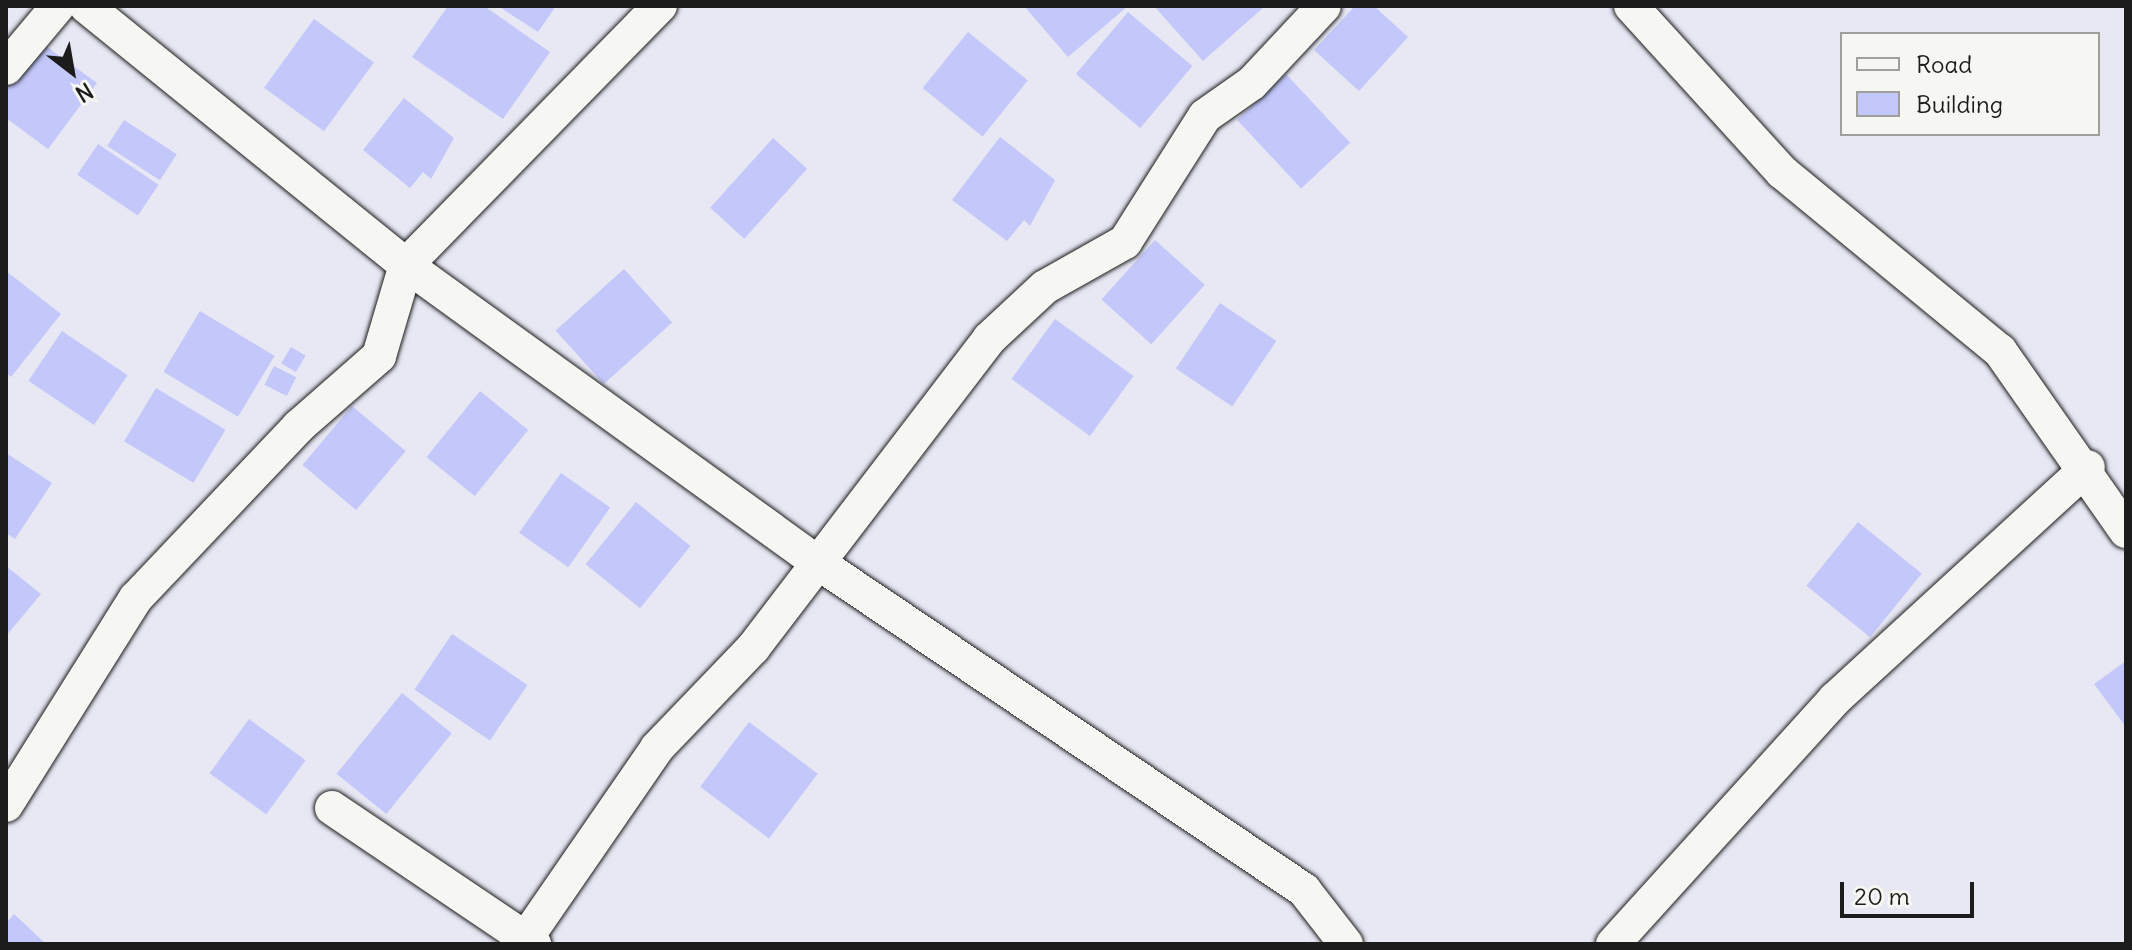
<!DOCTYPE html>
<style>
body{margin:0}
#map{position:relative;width:2132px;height:950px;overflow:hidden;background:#e7e8f4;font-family:Delius,sans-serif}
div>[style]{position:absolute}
.building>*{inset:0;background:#c3c7f9;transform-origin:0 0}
.roads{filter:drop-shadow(0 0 2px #1c1c1c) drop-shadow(0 0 2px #1c1c1c)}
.street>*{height:34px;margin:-17px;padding:0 17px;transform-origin:17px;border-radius:17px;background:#f6f6f2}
span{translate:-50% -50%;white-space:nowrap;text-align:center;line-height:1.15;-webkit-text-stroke:6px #f6f6f2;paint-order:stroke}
.frame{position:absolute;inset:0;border:8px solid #1c1c1c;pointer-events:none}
.legend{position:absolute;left:1840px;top:32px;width:260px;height:104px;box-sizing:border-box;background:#f6f6f2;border:2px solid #9f9f9c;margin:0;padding:10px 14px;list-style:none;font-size:24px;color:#1c1c1c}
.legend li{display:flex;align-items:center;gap:16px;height:40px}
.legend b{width:40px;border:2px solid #9f9f9c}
.north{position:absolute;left:32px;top:32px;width:80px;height:80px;-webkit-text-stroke:6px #f6f6f2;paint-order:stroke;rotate:149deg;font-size:22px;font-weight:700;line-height:32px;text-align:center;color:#1c1c1c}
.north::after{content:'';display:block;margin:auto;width:28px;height:36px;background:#1c1c1c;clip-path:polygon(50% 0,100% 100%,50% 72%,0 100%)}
.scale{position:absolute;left:1840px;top:882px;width:134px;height:36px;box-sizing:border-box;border:4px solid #1c1c1c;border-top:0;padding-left:10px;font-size:24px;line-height:28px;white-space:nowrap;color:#1c1c1c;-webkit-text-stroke:6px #f6f6f2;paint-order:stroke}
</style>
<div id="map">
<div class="building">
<div style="clip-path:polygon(448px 6px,484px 6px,550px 52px,503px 119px,412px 57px)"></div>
<div style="clip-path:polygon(498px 6px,556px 6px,538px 32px)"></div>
<div style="clip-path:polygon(1024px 6px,1128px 6px,1068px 57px)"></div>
<div style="clip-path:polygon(1154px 6px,1265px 6px,1203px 61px)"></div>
<div style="clip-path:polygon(1355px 6px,1374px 6px,1408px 37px,1359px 91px,1314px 50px)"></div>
<div style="left:1128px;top:12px;width:84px;height:81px;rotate:40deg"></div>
<div style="left:314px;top:19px;width:74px;height:85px;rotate:36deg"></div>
<div style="left:968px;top:32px;width:77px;height:72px;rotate:39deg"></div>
<div style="clip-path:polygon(40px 42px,97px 83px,48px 149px,6px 118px,6px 88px)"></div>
<div style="left:1286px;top:74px;width:94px;height:67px;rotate:47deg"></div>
<div style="clip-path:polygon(404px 98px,454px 138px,431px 179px,423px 172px,410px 188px,363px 150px)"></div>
<div style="left:124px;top:120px;width:63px;height:31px;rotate:33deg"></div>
<div style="clip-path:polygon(1000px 137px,1055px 180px,1030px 226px,1024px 220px,1007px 241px,952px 200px)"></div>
<div style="left:773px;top:138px;width:46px;height:94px;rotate:42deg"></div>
<div style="left:98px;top:144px;width:73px;height:37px;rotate:34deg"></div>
<div style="left:1155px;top:240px;width:67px;height:80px;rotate:42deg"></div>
<div style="left:624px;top:269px;width:72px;height:92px;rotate:48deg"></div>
<div style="clip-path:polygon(6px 271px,61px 314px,11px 377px,6px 373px)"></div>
<div style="left:1220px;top:303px;width:68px;height:79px;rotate:34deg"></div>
<div style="left:200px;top:311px;width:87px;height:71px;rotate:31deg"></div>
<div style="left:1055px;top:319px;width:97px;height:74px;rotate:36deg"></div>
<div style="left:62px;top:331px;width:79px;height:60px;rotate:34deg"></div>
<div style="left:291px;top:347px;width:17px;height:19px;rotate:31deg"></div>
<div style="left:274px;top:366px;width:25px;height:21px;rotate:27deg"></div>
<div style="left:156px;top:388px;width:81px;height:62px;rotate:31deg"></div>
<div style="left:480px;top:391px;width:62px;height:85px;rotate:39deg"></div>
<div style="left:352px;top:406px;width:70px;height:77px;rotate:40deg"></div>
<div style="clip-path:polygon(6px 453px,52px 483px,15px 539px,6px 533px)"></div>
<div style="left:561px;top:473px;width:60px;height:73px;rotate:35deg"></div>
<div style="left:636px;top:502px;width:70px;height:80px;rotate:39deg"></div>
<div style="left:1858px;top:522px;width:82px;height:82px;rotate:39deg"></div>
<div style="clip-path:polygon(6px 566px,41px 594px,6px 636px)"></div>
<div style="left:452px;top:634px;width:91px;height:67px;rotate:34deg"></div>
<div style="clip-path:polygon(2126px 661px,2126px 727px,2094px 684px)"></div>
<div style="left:402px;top:693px;width:64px;height:104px;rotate:39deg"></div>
<div style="left:249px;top:719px;width:70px;height:67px;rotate:36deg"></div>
<div style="left:749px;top:722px;width:86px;height:81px;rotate:37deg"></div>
<div style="clip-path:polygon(14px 914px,46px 944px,6px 944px,6px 923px)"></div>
</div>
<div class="roads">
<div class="street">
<div style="left:86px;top:6px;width:412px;rotate:39deg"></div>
<div style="left:406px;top:265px;width:363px;rotate:-45.6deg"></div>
<div style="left:1631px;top:6px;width:224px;rotate:47.7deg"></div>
<div style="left:1782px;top:172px;width:282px;rotate:39.4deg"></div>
<div style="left:2000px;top:351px;width:220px;rotate:55deg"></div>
<div style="left:6px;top:68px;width:81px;rotate:-50deg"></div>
<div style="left:6px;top:805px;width:244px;rotate:-57.9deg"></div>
<div style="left:136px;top:598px;width:236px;rotate:-46.5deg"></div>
<div style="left:298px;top:427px;width:108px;rotate:-41.2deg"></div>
<div style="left:379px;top:356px;width:95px;rotate:-73.5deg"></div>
<div style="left:406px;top:265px;width:503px;rotate:35.87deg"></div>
<div style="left:814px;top:560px;width:591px;rotate:33.96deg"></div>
<div style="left:1304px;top:890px;width:68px;rotate:52.1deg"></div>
<div style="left:332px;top:808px;width:244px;rotate:34deg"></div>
<div style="left:522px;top:944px;width:238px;rotate:-55.4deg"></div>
<div style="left:657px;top:748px;width:139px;rotate:-46.2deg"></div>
<div style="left:753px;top:648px;width:389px;rotate:-52.6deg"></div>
<div style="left:989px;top:339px;width:76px;rotate:-42.9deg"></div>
<div style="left:1045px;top:287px;width:92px;rotate:-29.4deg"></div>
<div style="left:1125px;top:242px;width:149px;rotate:-57.6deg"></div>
<div style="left:1205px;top:116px;width:57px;rotate:-35.1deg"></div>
<div style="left:1252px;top:83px;width:105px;rotate:-46.9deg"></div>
<div style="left:1613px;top:944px;width:331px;rotate:-47.8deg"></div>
<div style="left:1835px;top:699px;width:343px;rotate:-42.5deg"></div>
</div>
</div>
<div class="frame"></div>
<ul class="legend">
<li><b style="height:10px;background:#f6f6f2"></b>Road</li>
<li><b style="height:22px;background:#c3c7f9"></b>Building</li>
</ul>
<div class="north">N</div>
<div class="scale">20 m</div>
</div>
